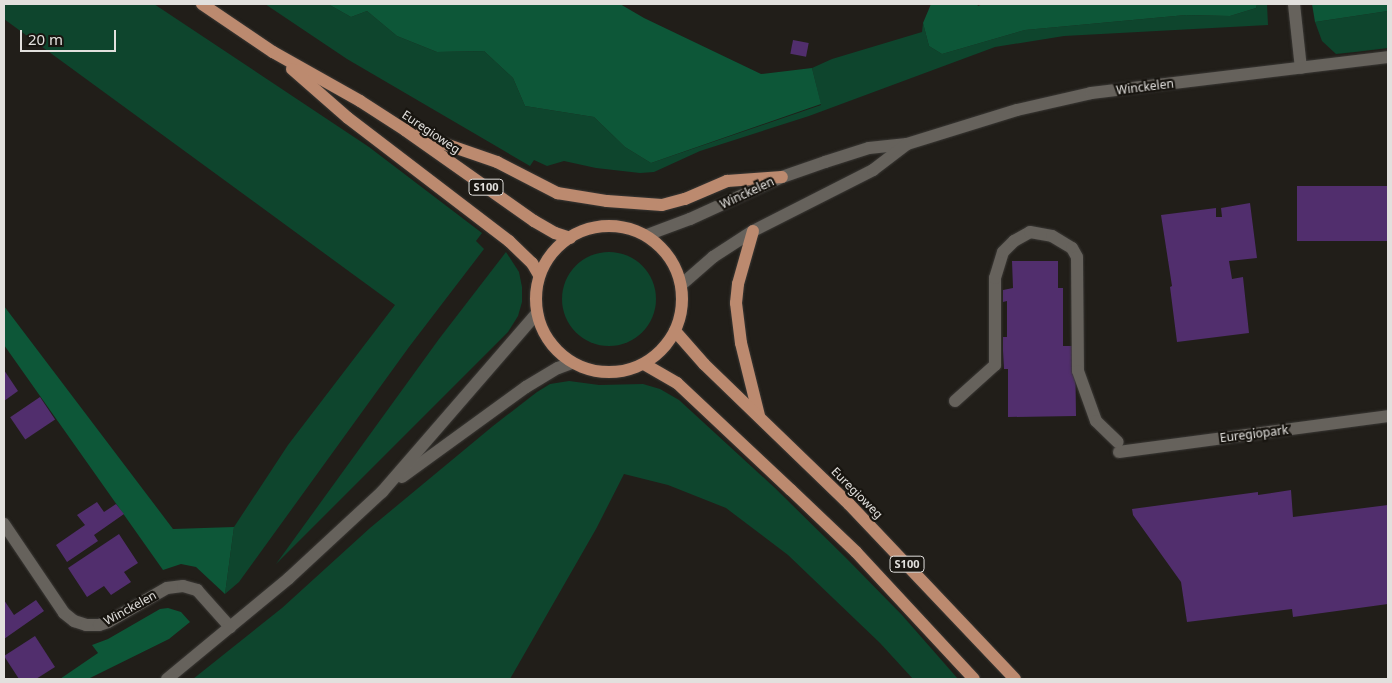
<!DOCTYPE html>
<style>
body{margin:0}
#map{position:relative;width:1392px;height:683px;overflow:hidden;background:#211e19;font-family:"Noto Sans",sans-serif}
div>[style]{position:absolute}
.green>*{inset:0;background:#0e452d}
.round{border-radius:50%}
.forest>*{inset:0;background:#0d5738}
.building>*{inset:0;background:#512e6d;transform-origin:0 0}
.roads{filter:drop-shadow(0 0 1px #3a3835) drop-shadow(0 0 1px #3a3835)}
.lane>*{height:12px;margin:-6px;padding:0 6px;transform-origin:6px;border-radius:6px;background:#66625c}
.street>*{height:12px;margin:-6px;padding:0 6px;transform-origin:6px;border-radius:6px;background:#66625c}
.primary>*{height:12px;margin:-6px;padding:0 6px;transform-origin:6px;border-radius:6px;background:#bc8a6f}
.primary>.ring{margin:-6px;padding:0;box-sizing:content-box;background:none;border:12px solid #bc8a6f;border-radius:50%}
span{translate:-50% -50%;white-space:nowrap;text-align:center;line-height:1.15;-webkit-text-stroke:4.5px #181510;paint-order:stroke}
.shield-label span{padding:1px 4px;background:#181510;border:1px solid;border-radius:4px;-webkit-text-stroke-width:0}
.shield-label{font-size:11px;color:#e2e0dd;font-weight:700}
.street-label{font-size:12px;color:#e2e0dd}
.frame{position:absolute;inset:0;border:5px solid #e2e0dd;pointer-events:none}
.scale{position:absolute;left:20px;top:30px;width:96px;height:22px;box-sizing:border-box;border:2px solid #e2e0dd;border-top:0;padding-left:6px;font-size:15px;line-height:18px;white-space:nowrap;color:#e2e0dd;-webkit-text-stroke:4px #181510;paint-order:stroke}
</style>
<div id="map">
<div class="green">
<div style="clip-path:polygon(4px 4px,154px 4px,369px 147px,482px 233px,476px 241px,484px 249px,409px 347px,239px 582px,225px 594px,234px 527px,288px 445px,395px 305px,4px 19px)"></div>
<div style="clip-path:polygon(265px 4px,328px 4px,351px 17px,367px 11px,397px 36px,437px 52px,484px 51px,513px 78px,525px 106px,594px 117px,625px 147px,651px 163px,821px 105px,812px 68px,832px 59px,922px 32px,923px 23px,929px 46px,942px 54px,1025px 30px,1186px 15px,1230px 16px,1256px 8px,1257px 4px,1267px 4px,1268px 25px,1064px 36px,995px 47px,809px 116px,700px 151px,654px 172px,640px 173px,596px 168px,564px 161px,547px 166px,534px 160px,530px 166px,347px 59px)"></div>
<div style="clip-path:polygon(1388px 11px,1388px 48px,1355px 52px,1336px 54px,1322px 41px,1315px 22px)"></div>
<div class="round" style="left:562px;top:252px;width:94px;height:94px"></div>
<div style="clip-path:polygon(506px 252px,519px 272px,522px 287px,522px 302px,518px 316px,508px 332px,276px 564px,439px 339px)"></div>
<div style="clip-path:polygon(569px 381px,599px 385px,643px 384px,660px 389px,679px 400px,775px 488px,847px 559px,902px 615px,958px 679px,913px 679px,880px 643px,788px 555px,726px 508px,668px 485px,624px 474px,596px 529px,510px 679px,193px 679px,282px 608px,370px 528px,493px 426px,537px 392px,550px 384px)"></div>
</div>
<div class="forest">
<div style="clip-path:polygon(328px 4px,620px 4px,644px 18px,761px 74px,812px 68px,821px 104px,651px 163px,625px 147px,594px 117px,525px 106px,513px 78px,484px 51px,437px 52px,397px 36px,367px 11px,351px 17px)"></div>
<div style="clip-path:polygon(931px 4px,977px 4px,978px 6px,983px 4px,1257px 4px,1256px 8px,1230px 16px,1186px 15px,1025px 30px,942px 54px,929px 46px,923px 23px)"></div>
<div style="clip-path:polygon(1312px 4px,1388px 4px,1388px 11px,1315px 22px)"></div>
<div style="clip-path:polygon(4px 306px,173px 529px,234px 527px,225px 594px,196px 567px,181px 564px,163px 570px,4px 345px)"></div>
<div style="clip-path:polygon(168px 608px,181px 612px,190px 622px,169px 639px,88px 679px,60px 679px,98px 653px,92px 645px,108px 639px,160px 609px)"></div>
</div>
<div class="building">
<div style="left:793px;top:40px;width:16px;height:14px;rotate:11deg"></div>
<div style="left:1388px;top:186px;width:55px;height:91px;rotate:90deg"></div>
<div style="clip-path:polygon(1250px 203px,1257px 258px,1229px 261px,1232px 279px,1243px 277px,1249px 333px,1177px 342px,1170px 287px,1172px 286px,1161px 215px,1216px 208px,1216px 217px,1222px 217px,1221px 208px)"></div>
<div style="clip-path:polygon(1012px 261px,1058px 261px,1058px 288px,1063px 288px,1063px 346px,1075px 346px,1076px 416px,1008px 417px,1008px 369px,1004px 369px,1003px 351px,1003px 337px,1007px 337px,1007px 301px,1003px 302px,1003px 290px,1013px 288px)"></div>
<div style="clip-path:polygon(4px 370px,18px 391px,4px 401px)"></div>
<div style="left:40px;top:397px;width:27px;height:36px;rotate:56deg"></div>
<div style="clip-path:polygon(1291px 490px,1293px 517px,1388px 505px,1388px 604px,1293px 617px,1292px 609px,1187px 622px,1181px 582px,1133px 515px,1132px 509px,1258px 492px,1258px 495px)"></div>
<div style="clip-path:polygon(97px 502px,104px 512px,116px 504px,124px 514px,94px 535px,98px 541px,67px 562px,56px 545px,85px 525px,77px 515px)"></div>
<div style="clip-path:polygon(119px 534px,138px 563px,124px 572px,131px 582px,111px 595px,104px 586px,87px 597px,68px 568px)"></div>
<div style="clip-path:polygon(4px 600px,14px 615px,36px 600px,44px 611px,4px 639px)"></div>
<div style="clip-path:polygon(35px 636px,55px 667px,36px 679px,19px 679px,4px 656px)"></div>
</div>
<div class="roads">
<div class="lane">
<div style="left:955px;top:401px;width:54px;rotate:-42deg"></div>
<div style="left:995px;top:365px;width:87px;rotate:-90deg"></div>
<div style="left:995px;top:278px;width:27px;rotate:-73deg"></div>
<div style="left:1003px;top:252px;width:16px;rotate:-45deg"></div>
<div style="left:1014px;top:241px;width:18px;rotate:-29deg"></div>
<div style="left:1030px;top:232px;width:22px;rotate:10deg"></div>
<div style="left:1052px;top:236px;width:23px;rotate:31deg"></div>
<div style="left:1072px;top:248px;width:10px;rotate:61deg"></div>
<div style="left:1077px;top:257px;width:114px;rotate:89.5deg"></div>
<div style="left:1078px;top:371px;width:53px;rotate:70.2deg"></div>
<div style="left:1096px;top:421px;width:30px;rotate:44deg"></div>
<div style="left:1119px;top:452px;width:271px;rotate:-7.6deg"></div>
</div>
<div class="street">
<div style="left:1294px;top:4px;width:64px;rotate:83.8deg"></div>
<div style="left:647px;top:235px;width:46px;rotate:-20.4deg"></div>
<div style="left:690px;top:219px;width:101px;rotate:-24.5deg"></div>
<div style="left:782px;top:177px;width:46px;rotate:-19.2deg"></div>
<div style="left:825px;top:162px;width:46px;rotate:-17.7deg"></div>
<div style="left:869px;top:148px;width:38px;rotate:-6deg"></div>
<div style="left:907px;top:144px;width:115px;rotate:-17.2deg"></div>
<div style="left:1017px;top:110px;width:76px;rotate:-12.9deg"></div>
<div style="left:1091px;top:93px;width:299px;rotate:-6.9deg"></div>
<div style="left:681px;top:285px;width:43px;rotate:-41.2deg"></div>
<div style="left:713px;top:257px;width:48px;rotate:-33deg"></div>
<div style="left:753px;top:231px;width:135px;rotate:-26.9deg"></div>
<div style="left:873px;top:170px;width:43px;rotate:-37.4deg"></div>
<div style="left:402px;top:477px;width:153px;rotate:-36deg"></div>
<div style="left:526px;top:387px;width:37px;rotate:-31deg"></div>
<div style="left:558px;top:368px;width:15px;rotate:-20deg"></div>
<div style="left:4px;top:524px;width:107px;rotate:56deg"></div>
<div style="left:64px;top:613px;width:13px;rotate:39deg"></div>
<div style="left:74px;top:621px;width:13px;rotate:18deg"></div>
<div style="left:86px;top:625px;width:13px"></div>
<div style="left:99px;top:625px;width:9px;rotate:-18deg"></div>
<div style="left:108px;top:622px;width:68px;rotate:-30deg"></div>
<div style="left:167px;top:588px;width:16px;rotate:-7deg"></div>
<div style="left:183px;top:586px;width:15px;rotate:16deg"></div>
<div style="left:197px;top:590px;width:50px;rotate:48.3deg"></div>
<div style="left:167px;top:679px;width:158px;rotate:-39.6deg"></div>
<div style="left:289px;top:578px;width:127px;rotate:-42.8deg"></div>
<div style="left:382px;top:492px;width:237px;rotate:-49.1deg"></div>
</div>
<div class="primary">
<div style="left:202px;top:4px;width:86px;rotate:34.1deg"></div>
<div style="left:273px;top:52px;width:100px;rotate:29.4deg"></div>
<div style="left:360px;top:101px;width:54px;rotate:32.8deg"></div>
<div style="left:405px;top:130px;width:158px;rotate:35.2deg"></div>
<div style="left:534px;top:221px;width:24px;rotate:30deg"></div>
<div style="left:555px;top:233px;width:16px;rotate:18deg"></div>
<div style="left:292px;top:69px;width:74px;rotate:41.2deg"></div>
<div style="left:348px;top:118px;width:203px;rotate:37.4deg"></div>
<div style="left:509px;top:241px;width:32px;rotate:44deg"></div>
<div style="left:532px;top:263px;width:14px;rotate:60deg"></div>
<div style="left:419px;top:135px;width:83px;rotate:19.1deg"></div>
<div style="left:497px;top:162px;width:68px;rotate:27.3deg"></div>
<div style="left:557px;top:193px;width:51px;rotate:9.1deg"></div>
<div style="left:607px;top:201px;width:55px;rotate:4.2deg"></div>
<div style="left:662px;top:205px;width:24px;rotate:-15deg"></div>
<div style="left:685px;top:199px;width:46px;rotate:-23.2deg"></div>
<div style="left:727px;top:181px;width:55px;rotate:-4.2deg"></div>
<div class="ring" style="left:536px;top:226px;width:134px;height:134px"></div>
<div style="left:753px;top:231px;width:55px;rotate:105.8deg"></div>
<div style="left:738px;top:284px;width:19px;rotate:96deg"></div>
<div style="left:736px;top:303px;width:40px;rotate:82.9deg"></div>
<div style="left:741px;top:343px;width:75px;rotate:76.1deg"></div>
<div style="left:675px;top:331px;width:44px;rotate:48.7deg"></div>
<div style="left:704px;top:364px;width:202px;rotate:44deg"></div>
<div style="left:849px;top:504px;width:241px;rotate:46.5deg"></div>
<div style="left:644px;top:364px;width:38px;rotate:30deg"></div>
<div style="left:677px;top:383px;width:156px;rotate:43.2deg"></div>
<div style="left:791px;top:490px;width:90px;rotate:43.6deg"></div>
<div style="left:856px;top:552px;width:173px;rotate:47.1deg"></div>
</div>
</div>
<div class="shield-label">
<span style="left:486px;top:187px">S100</span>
<span style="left:907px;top:564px">S100</span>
</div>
<div class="street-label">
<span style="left:1145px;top:87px;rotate:-7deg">Winckelen</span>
<span style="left:431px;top:132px;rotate:34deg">Euregioweg</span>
<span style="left:747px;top:193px;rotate:-25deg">Winckelen</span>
<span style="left:1254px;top:434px;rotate:-7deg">Euregiopark</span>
<span style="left:857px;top:493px;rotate:45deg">Euregioweg</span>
<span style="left:130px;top:608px;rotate:-29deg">Winckelen</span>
</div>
<div class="frame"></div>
<div class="scale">20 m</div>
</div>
